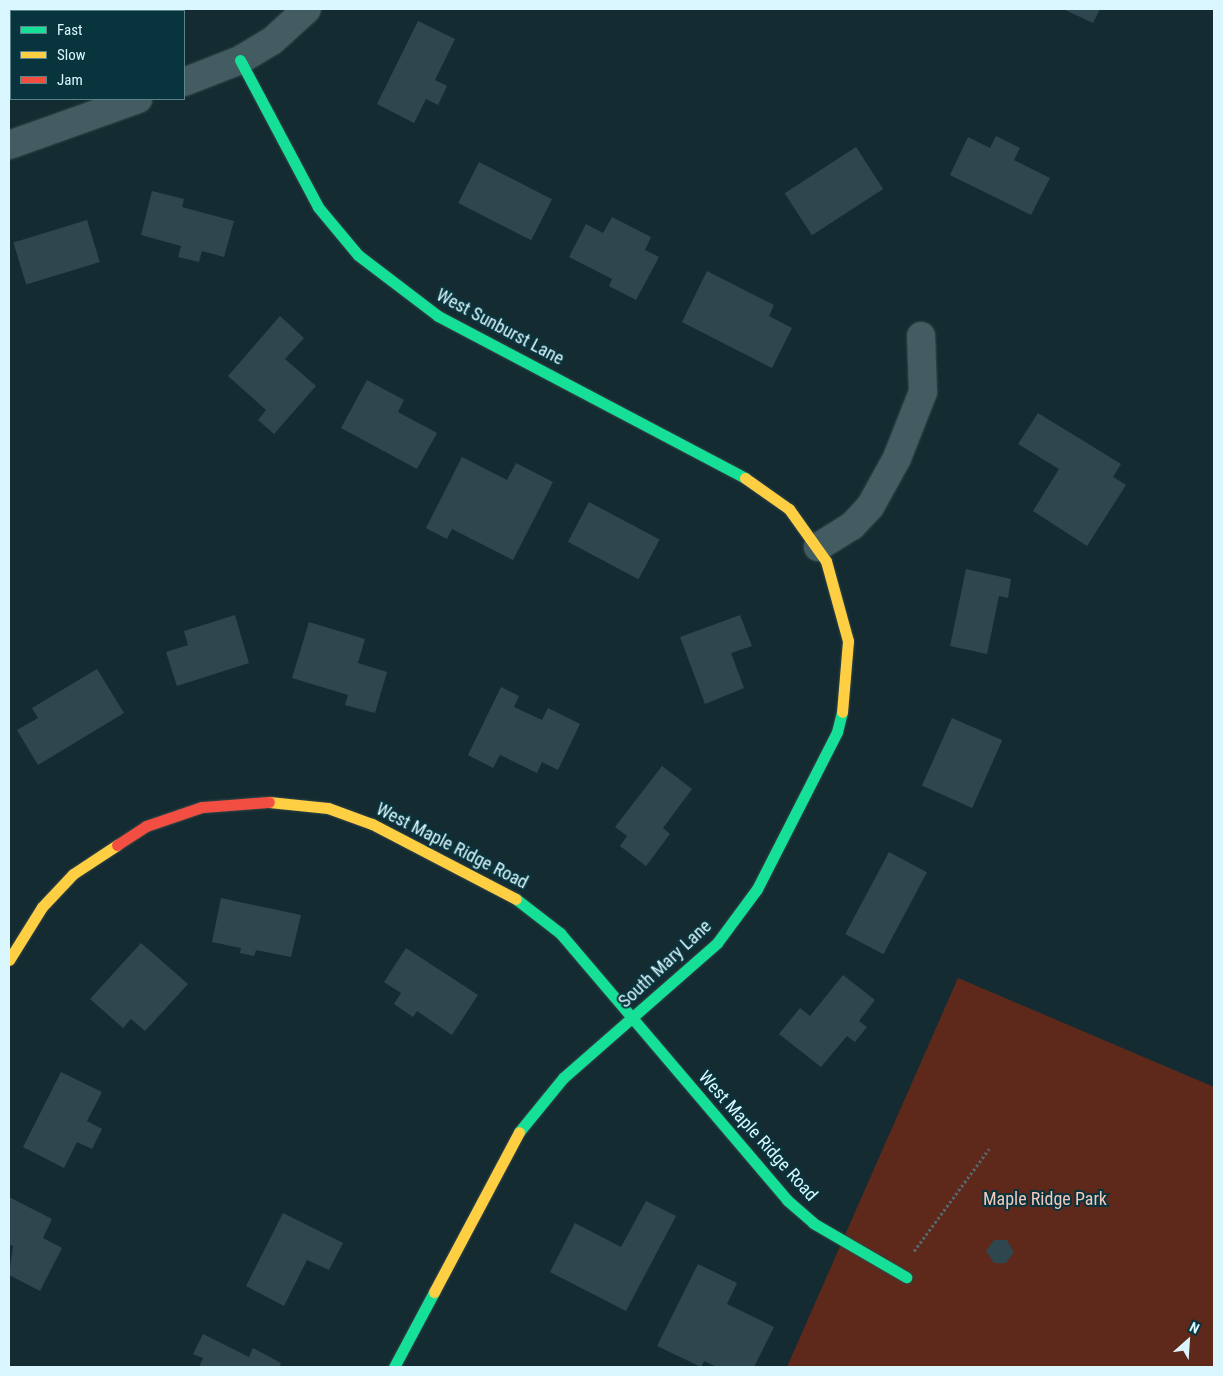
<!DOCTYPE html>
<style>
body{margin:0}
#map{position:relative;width:1223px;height:1376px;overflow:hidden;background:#142c31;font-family:"Roboto Condensed",sans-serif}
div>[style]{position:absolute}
.green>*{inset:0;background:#5e291b}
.building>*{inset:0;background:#2e464e;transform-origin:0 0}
.path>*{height:3px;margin-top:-1.5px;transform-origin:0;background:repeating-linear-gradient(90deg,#53686d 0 2.5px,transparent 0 5px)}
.roads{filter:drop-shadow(0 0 1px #34464a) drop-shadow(0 0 1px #34464a)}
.street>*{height:28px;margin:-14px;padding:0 14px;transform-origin:14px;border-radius:14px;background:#425c62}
.fast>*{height:11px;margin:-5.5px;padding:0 5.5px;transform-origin:5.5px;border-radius:5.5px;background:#16e098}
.slow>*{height:11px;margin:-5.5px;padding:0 5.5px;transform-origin:5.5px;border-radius:5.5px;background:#ffcf43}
.jam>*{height:11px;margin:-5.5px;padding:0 5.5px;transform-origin:5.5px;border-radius:5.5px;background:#f24e42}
span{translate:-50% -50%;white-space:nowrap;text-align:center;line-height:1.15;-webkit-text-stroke:4px #08343d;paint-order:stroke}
.street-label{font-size:18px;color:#daf7ff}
.park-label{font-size:18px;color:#f5c8bc}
.frame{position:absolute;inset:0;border:10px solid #daf7ff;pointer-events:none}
.legend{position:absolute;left:10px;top:10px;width:175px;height:90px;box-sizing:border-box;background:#08343d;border:1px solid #5c828b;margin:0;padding:6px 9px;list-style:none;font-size:15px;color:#daf7ff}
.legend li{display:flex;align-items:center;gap:10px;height:25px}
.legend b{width:25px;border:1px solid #5c828b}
.north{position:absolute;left:1163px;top:1316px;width:50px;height:50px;-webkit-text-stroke:4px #08343d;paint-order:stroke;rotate:26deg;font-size:14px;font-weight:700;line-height:20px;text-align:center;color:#daf7ff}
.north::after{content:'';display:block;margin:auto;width:18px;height:22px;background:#daf7ff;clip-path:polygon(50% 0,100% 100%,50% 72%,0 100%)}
</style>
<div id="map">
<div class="green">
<div style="clip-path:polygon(958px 978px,1214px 1087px,1214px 1367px,787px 1367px)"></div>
</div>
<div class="building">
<div style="clip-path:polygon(9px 9px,51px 9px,11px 11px,11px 30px)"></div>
<div style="clip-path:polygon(1063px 9px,1100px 9px,1093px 23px)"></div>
<div style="clip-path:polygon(418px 21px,455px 39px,435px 80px,447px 86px,438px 105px,426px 99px,414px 123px,377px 104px)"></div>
<div style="clip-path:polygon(996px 136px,1020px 148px,1014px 160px,1050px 178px,1031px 215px,950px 175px,968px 137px,990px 148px)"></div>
<div style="left:856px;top:147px;width:50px;height:85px;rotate:57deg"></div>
<div style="left:479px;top:162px;width:82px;height:46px;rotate:27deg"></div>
<div style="clip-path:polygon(152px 191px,184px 199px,182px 207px,234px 221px,224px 257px,202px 251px,199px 262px,178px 257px,181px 246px,141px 235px)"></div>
<div style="clip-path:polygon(612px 217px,651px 237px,645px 250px,659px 257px,636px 300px,609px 286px,612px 279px,569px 257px,586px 224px,603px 233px)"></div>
<div style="left:87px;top:220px;width:44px;height:77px;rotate:73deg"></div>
<div style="clip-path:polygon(707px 271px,774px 305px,769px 316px,792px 328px,772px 368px,682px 322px)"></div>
<div style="clip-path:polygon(280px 316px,304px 338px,285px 359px,316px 386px,274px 434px,258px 420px,266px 410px,228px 376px)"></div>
<div style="clip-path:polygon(367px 380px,404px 400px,398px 412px,437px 433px,417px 469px,341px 428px)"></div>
<div style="clip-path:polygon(1038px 413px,1121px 464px,1113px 477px,1126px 485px,1087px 546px,1033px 511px,1059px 469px,1018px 444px)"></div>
<div style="clip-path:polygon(462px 457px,507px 480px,516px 463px,553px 482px,513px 560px,452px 529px,447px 539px,426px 528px)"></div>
<div style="left:589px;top:502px;width:80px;height:45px;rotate:28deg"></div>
<div style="clip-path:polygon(966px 569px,1011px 579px,1008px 598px,999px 596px,987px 654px,950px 646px)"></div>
<div style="clip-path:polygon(235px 615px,249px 663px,177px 686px,166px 652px,188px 645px,184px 631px)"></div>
<div style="clip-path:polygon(740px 615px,752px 646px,731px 653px,744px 688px,705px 704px,680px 637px)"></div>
<div style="clip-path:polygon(309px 622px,365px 639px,358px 663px,387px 672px,375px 713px,345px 705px,348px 695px,292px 678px)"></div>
<div style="clip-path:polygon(97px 669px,124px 713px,38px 765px,17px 730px,38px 718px,32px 708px)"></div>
<div style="clip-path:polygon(501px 687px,519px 696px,514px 707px,542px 720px,548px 708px,580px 724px,558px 770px,542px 762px,537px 773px,500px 755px,493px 768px,468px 755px)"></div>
<div style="left:952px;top:718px;width:55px;height:74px;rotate:24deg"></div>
<div style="clip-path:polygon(662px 766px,692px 789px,663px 828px,670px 834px,646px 866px,620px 846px,627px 836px,615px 827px)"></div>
<div style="left:889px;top:852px;width:43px;height:93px;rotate:28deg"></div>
<div style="clip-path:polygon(221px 898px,301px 915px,291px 957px,256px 950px,254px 956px,240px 953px,241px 948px,212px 942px)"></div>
<div style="clip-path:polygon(141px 943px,188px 984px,145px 1031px,131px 1019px,123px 1028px,90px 999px)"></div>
<div style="clip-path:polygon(406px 948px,478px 995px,452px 1035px,417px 1011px,413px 1017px,394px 1004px,401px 993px,384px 982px)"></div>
<div style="clip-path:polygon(843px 975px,875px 1000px,859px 1021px,867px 1027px,855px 1042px,847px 1036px,821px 1067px,779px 1034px,800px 1008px,810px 1016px)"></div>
<div style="clip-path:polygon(61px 1072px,102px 1092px,87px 1121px,102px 1129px,92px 1149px,77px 1142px,64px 1168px,23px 1147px)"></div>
<div style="clip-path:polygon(9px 1197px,52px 1219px,43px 1238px,62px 1248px,40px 1291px,9px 1275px,13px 1246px,9px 1244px)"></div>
<div style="clip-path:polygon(646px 1201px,676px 1216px,626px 1311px,550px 1272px,575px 1223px,621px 1247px)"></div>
<div style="clip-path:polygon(283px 1213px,343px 1243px,329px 1270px,307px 1260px,284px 1306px,246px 1286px)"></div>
<div style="clip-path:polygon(994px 1240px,1007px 1240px,1014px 1252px,1006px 1263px,994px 1263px,986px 1251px)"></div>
<div style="clip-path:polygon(698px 1264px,737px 1283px,727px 1304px,774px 1327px,754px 1367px,717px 1367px,704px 1361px,701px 1367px,657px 1346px)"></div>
<div style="clip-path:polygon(203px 1334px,249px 1357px,253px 1348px,281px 1363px,279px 1367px,199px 1367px,203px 1358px,193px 1354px)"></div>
</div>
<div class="path">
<div style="left:914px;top:1251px;width:127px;rotate:-53.7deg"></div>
</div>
<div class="roads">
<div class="street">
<div style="left:184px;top:82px;width:60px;rotate:-21.4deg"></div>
<div style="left:240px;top:60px;width:37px;rotate:-31deg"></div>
<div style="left:272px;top:41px;width:47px;rotate:-42.4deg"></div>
<div style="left:9px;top:145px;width:137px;rotate:-19.6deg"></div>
<div style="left:818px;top:547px;width:40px;rotate:-32deg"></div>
<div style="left:852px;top:526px;width:26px;rotate:-47deg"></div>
<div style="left:870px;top:507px;width:56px;rotate:-61.1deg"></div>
<div style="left:897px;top:458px;width:71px;rotate:-68.5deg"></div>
<div style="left:923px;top:392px;width:56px;rotate:-92deg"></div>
</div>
<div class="fast">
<div style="left:240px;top:60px;width:166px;rotate:62deg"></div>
<div style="left:318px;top:207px;width:62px;rotate:50.2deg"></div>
<div style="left:358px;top:255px;width:101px;rotate:37.3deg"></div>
<div style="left:438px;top:316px;width:347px;rotate:27.8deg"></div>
<div style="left:516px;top:899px;width:56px;rotate:37.7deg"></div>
<div style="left:560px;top:933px;width:350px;rotate:49.6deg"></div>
<div style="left:787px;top:1200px;width:35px;rotate:41deg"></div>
<div style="left:813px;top:1223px;width:108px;rotate:30.1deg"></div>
<div style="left:519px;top:1132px;width:70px;rotate:-50.8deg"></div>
<div style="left:563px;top:1078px;width:205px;rotate:-41.2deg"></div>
<div style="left:717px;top:943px;width:67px;rotate:-53.5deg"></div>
<div style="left:757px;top:889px;width:176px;rotate:-63deg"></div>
<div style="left:837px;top:732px;width:21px;rotate:-76deg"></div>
<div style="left:394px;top:1367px;width:85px;rotate:-61.9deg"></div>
</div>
<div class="slow">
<div style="left:745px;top:478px;width:54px;rotate:35.2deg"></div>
<div style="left:789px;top:509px;width:64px;rotate:54.6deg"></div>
<div style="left:826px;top:561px;width:83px;rotate:74.6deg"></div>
<div style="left:848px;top:641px;width:71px;rotate:94.8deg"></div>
<div style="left:269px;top:802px;width:59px;rotate:5.8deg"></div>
<div style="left:328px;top:808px;width:47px;rotate:20deg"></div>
<div style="left:372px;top:824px;width:162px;rotate:27.5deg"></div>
<div style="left:9px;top:960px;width:62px;rotate:-58.1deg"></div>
<div style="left:42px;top:907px;width:45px;rotate:-46.8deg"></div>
<div style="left:73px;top:874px;width:53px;rotate:-33.4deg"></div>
<div style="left:434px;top:1292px;width:181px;rotate:-62deg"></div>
</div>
<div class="jam">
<div style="left:117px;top:845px;width:35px;rotate:-33deg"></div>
<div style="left:146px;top:826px;width:59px;rotate:-18.7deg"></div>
<div style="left:202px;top:807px;width:67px;rotate:-4.3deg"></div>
</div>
</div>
<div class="street-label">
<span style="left:500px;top:327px;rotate:28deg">West Sunburst Lane</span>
<span style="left:452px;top:846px;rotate:27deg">West Maple Ridge Road</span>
<span style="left:665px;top:964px;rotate:-43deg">South Mary Lane</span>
<span style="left:758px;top:1136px;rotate:48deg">West Maple Ridge Road</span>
</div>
<div class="park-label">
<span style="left:1045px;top:1199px">Maple Ridge Park</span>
</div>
<div class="frame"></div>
<ul class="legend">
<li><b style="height:6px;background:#16e098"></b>Fast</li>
<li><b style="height:6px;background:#ffcf43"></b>Slow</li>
<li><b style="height:6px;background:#f24e42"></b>Jam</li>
</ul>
<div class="north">N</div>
</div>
